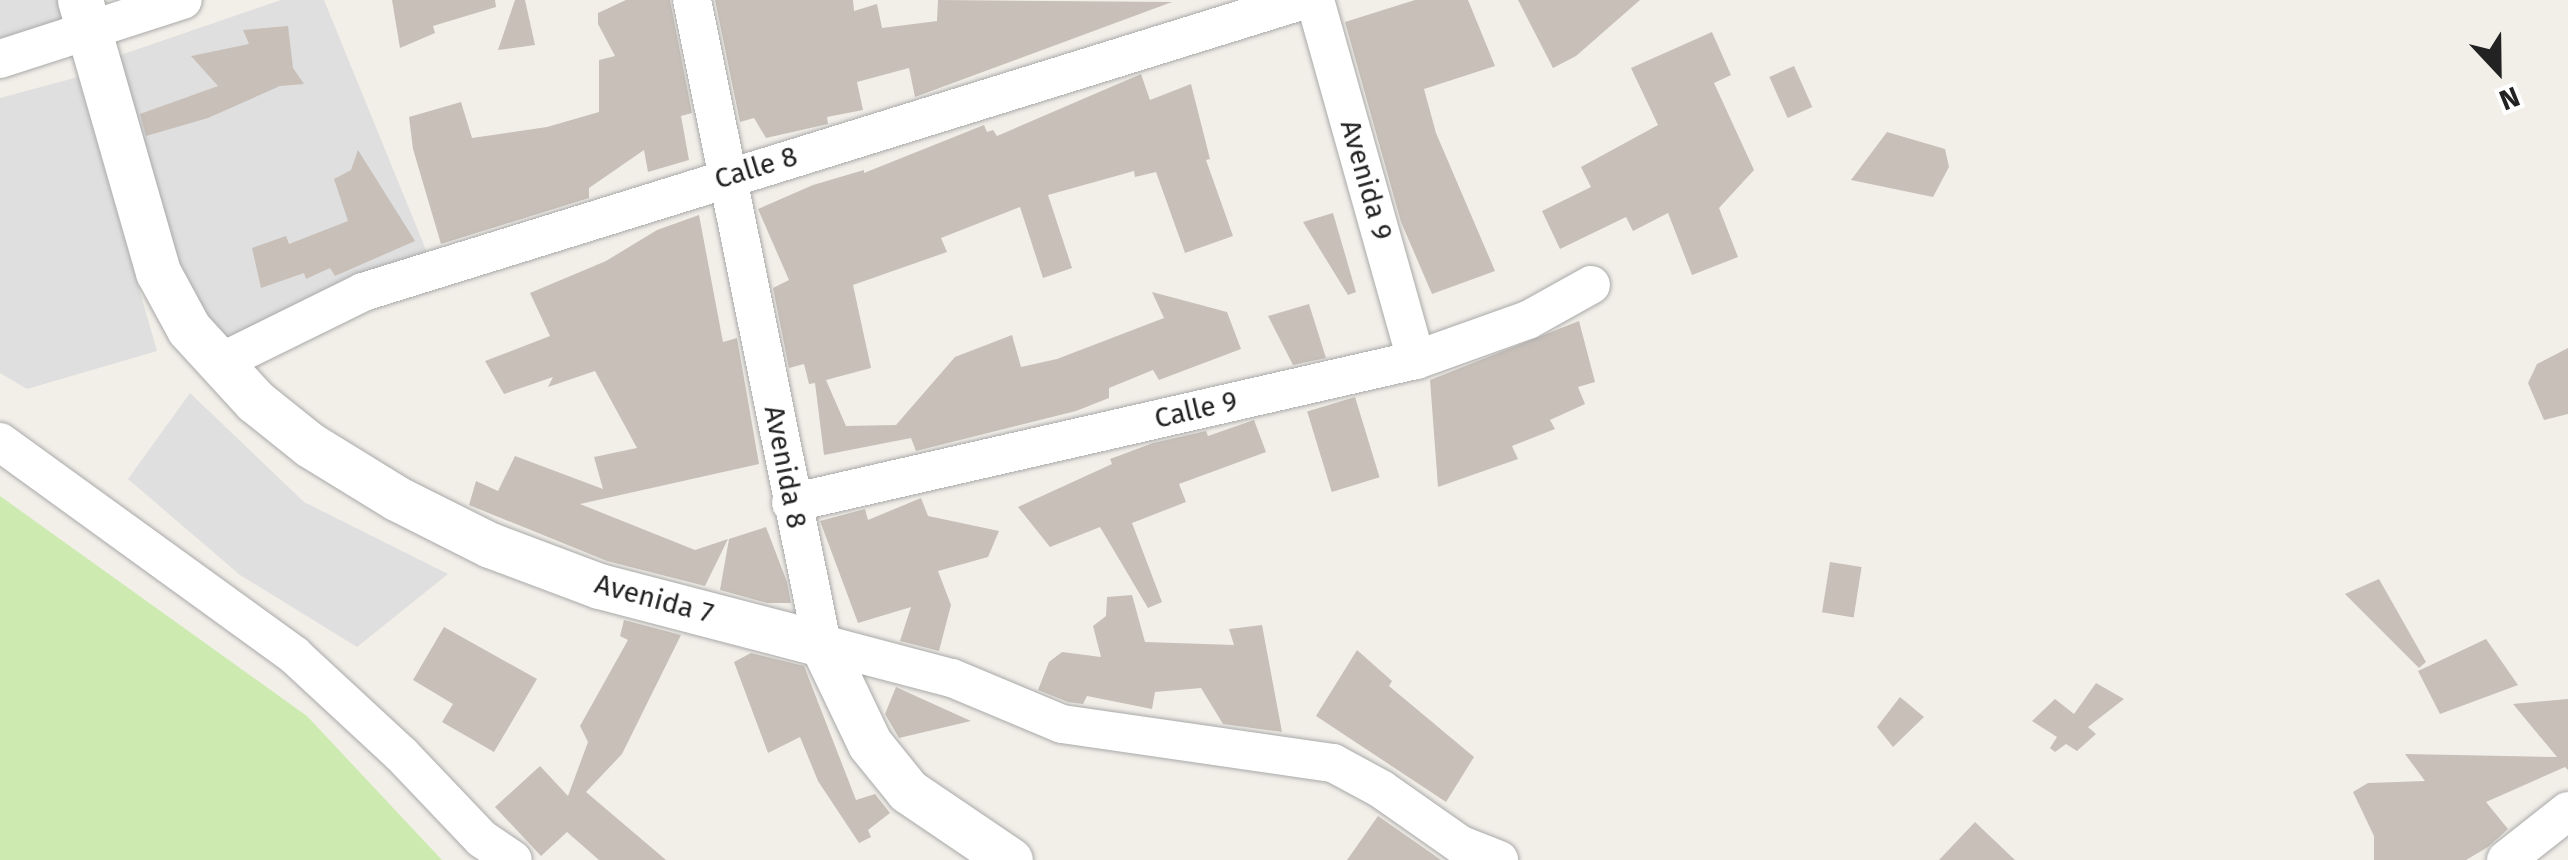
<!DOCTYPE html>
<style>
body{margin:0}
#map{position:relative;width:2568px;height:860px;overflow:hidden;background:#f2efe9;font-family:"Fira Sans",sans-serif}
div>[style]{position:absolute}
.residential>*{inset:0;background:#e0dfdf}
.grass>*{inset:0;background:#cdebb0}
.building>*{inset:0;background:#c7bfb8;transform-origin:0 0}
.roads{filter:drop-shadow(0 0 2px #a9a9a9) drop-shadow(0 0 2px #a9a9a9)}
.minor>*{height:38px;margin:-19px;padding:0 19px;transform-origin:19px;border-radius:19px;background:#fff}
.tertiary>*{height:45px;margin:-22.5px;padding:0 22.5px;transform-origin:22.5px;border-radius:22.5px;background:#fff}
span{translate:-50% -50%;white-space:nowrap;text-align:center;line-height:1.15;-webkit-text-stroke:8px #fff;paint-order:stroke}
.street-label{font-size:28px;color:#222}
.north{position:absolute;left:2448px;top:20px;width:100px;height:100px;-webkit-text-stroke:8px #fff;paint-order:stroke;rotate:158deg;font-size:28px;font-weight:700;line-height:40px;text-align:center;color:#222}
.north::after{content:'';display:block;margin:auto;width:35px;height:45px;background:#222;clip-path:polygon(50% 0,100% 100%,50% 72%,0 100%)}
</style>
<div id="map">
<div class="residential">
<div style="clip-path:polygon(0 0,61px 0,70px 35px,0 58px)"></div>
<div style="clip-path:polygon(281px 0,324px 0,435px 272px,222px 349px,198px 318px,112px 58px)"></div>
<div style="clip-path:polygon(78px 77px,157px 351px,27px 389px,0 373px,0 98px)"></div>
<div style="clip-path:polygon(190px 393px,304px 502px,448px 574px,357px 647px,240px 575px,128px 479px)"></div>
</div>
<div class="grass">
<div style="clip-path:polygon(0 496px,307px 716px,442px 860px,0 860px)"></div>
</div>
<div class="building">
<div style="clip-path:polygon(392px 0,495px 0,496px 7px,433px 26px,435px 33px,400px 48px)"></div>
<div style="clip-path:polygon(515px 0,525px 0,535px 45px,498px 50px)"></div>
<div style="clip-path:polygon(626px 0,670px 0,692px 113px,681px 116px,689px 160px,648px 172px,644px 150px,589px 188px,589px 198px,441px 244px,413px 149px,409px 117px,461px 102px,472px 138px,547px 127px,599px 112px,599px 60px,615px 56px,598px 24px,598px 13px)"></div>
<div style="clip-path:polygon(715px 0,853px 0,854px 11px,877px 4px,882px 28px,937px 21px,938px 0,1172px 2px,915px 97px,909px 68px,857px 82px,863px 110px,827px 117px,828px 124px,766px 138px,754px 118px,740px 122px)"></div>
<div style="clip-path:polygon(1415px 0,1468px 0,1495px 66px,1424px 89px,1436px 133px,1495px 271px,1432px 294px,1401px 222px,1345px 22px)"></div>
<div style="clip-path:polygon(1518px 0,1640px 0,1576px 56px,1553px 68px)"></div>
<div style="clip-path:polygon(288px 26px,293px 68px,304px 84px,280px 86px,208px 118px,146px 136px,140px 114px,218px 86px,191px 56px,249px 44px,243px 30px)"></div>
<div style="clip-path:polygon(1712px 32px,1731px 75px,1714px 83px,1754px 170px,1719px 208px,1738px 257px,1692px 275px,1668px 213px,1633px 231px,1626px 217px,1560px 249px,1542px 211px,1591px 187px,1581px 167px,1658px 125px,1631px 68px)"></div>
<div style="left:1794px;top:66px;width:45px;height:27px;rotate:66deg"></div>
<div style="clip-path:polygon(1141px 74px,1150px 100px,1191px 84px,1210px 159px,1206px 160px,1233px 236px,1185px 253px,1156px 172px,1135px 177px,1134px 171px,1048px 195px,1072px 268px,1043px 278px,1020px 207px,941px 238px,947px 252px,853px 285px,871px 368px,826px 380px,846px 426px,896px 425px,955px 357px,1012px 335px,1021px 367px,1057px 359px,1164px 318px,1152px 292px,1227px 312px,1241px 349px,1159px 380px,1153px 370px,1109px 388px,1109px 398px,1076px 411px,916px 451px,911px 438px,824px 455px,815px 383px,809px 384px,804px 364px,789px 368px,773px 288px,789px 280px,758px 209px,813px 185px,864px 170px,864px 173px,984px 125px,987px 132px,993px 130px,997px 136px)"></div>
<div style="clip-path:polygon(1887px 132px,1945px 149px,1949px 167px,1933px 197px,1851px 180px)"></div>
<div style="clip-path:polygon(358px 150px,415px 241px,335px 276px,330px 268px,306px 279px,304px 273px,261px 288px,252px 248px,286px 236px,289px 244px,348px 221px,334px 179px,351px 170px)"></div>
<div style="clip-path:polygon(1333px 213px,1356px 292px,1348px 295px,1303px 222px)"></div>
<div style="clip-path:polygon(699px 215px,723px 342px,737px 338px,759px 464px,580px 504px,695px 550px,728px 539px,705px 586px,607px 561px,469px 505px,476px 481px,498px 491px,515px 456px,603px 489px,594px 457px,637px 448px,595px 371px,548px 387px,553px 377px,504px 394px,485px 361px,550px 336px,530px 293px,606px 261px,657px 230px)"></div>
<div style="clip-path:polygon(1309px 304px,1326px 358px,1293px 365px,1268px 316px)"></div>
<div style="clip-path:polygon(1579px 321px,1595px 382px,1578px 387px,1585px 404px,1550px 420px,1555px 429px,1512px 446px,1518px 459px,1438px 487px,1430px 380px)"></div>
<div style="clip-path:polygon(2568px 348px,2568px 414px,2544px 420px,2528px 383px,2537px 364px)"></div>
<div style="left:1355px;top:397px;width:84px;height:50px;rotate:73deg"></div>
<div style="clip-path:polygon(1254px 420px,1266px 452px,1179px 484px,1186px 502px,1132px 523px,1162px 602px,1148px 608px,1100px 527px,1050px 547px,1018px 507px,1112px 464px,1110px 459px,1153px 443px,1206px 431px,1208px 436px)"></div>
<div style="clip-path:polygon(921px 498px,928px 516px,999px 531px,988px 557px,938px 571px,951px 605px,939px 651px,900px 641px,911px 607px,858px 623px,820px 521px,865px 509px,868px 520px)"></div>
<div style="clip-path:polygon(766px 527px,787px 582px,791px 603px,767px 603px,720px 590px,729px 539px)"></div>
<div style="left:1830px;top:562px;width:32px;height:51px;rotate:9deg"></div>
<div style="clip-path:polygon(2379px 579px,2426px 662px,2419px 668px,2345px 594px)"></div>
<div style="clip-path:polygon(1132px 595px,1145px 642px,1234px 645px,1229px 629px,1262px 625px,1282px 732px,1223px 724px,1201px 688px,1155px 692px,1152px 709px,1087px 696px,1083px 704px,1068px 702px,1038px 690px,1049px 662px,1062px 652px,1101px 657px,1093px 626px,1106px 616px,1107px 597px)"></div>
<div style="clip-path:polygon(624px 620px,681px 635px,622px 754px,586px 792px,666px 860px,599px 860px,567px 832px,541px 856px,495px 807px,540px 766px,568px 796px,588px 742px,580px 726px,628px 640px,620px 636px)"></div>
<div style="clip-path:polygon(444px 627px,537px 679px,494px 752px,442px 722px,453px 704px,413px 680px)"></div>
<div style="clip-path:polygon(2486px 639px,2518px 685px,2440px 714px,2418px 671px)"></div>
<div style="clip-path:polygon(1357px 650px,1392px 681px,1389px 686px,1474px 757px,1446px 802px,1316px 716px)"></div>
<div style="clip-path:polygon(751px 653px,804px 666px,856px 800px,875px 794px,890px 813px,868px 830px,871px 837px,859px 843px,818px 781px,800px 737px,768px 753px,734px 662px)"></div>
<div style="clip-path:polygon(2096px 683px,2124px 699px,2088px 727px,2096px 734px,2077px 751px,2066px 744px,2055px 752px,2050px 748px,2057px 737px,2032px 721px,2055px 699px,2074px 714px)"></div>
<div style="clip-path:polygon(896px 687px,920px 698px,971px 721px,899px 738px,885px 714px)"></div>
<div style="clip-path:polygon(1900px 697px,1924px 717px,1893px 747px,1877px 727px)"></div>
<div style="clip-path:polygon(2568px 699px,2568px 770px,2565px 767px,2486px 802px,2508px 829px,2488px 847px,2466px 860px,2374px 860px,2374px 836px,2353px 792px,2368px 783px,2425px 781px,2405px 754px,2557px 757px,2513px 704px)"></div>
<div style="clip-path:polygon(1378px 816px,1441px 860px,1347px 860px)"></div>
<div style="clip-path:polygon(1975px 822px,2015px 860px,1939px 860px)"></div>
</div>
<div class="roads">
<div class="minor">
<div style="left:692px;top:0;width:657px;rotate:78.59deg"></div>
<div style="left:822px;top:644px;width:134px;rotate:14.7deg"></div>
<div style="left:952px;top:678px;width:119px;rotate:22.7deg"></div>
<div style="left:1062px;top:724px;width:274px;rotate:8.2deg"></div>
<div style="left:1333px;top:763px;width:55px;rotate:28.4deg"></div>
<div style="left:1381px;top:789px;width:98px;rotate:35deg"></div>
<div style="left:1461px;top:845px;width:41px;rotate:21.5deg"></div>
<div style="left:1315px;top:0;width:374px;rotate:74.3deg"></div>
<div style="left:0;top:59px;width:192px;rotate:-17.9deg"></div>
<div style="left:219px;top:363px;width:161px;rotate:-26.2deg"></div>
<div style="left:363px;top:292px;width:985px;rotate:-17.24deg"></div>
<div style="left:0;top:442px;width:363px;rotate:35.9deg"></div>
<div style="left:294px;top:655px;width:146px;rotate:42.8deg"></div>
<div style="left:401px;top:754px;width:117px;rotate:46.4deg"></div>
<div style="left:482px;top:839px;width:37px;rotate:34deg"></div>
<div style="left:791px;top:503px;width:641px;rotate:-12.89deg"></div>
<div style="left:1416px;top:360px;width:119px;rotate:-19.7deg"></div>
<div style="left:1528px;top:320px;width:72px;rotate:-29.1deg"></div>
<div style="left:2506px;top:860px;width:79px;rotate:-38.3deg"></div>
</div>
<div class="tertiary">
<div style="left:80px;top:0;width:283px;rotate:74deg"></div>
<div style="left:158px;top:272px;width:65px;rotate:61.5deg"></div>
<div style="left:189px;top:329px;width:98px;rotate:47.5deg"></div>
<div style="left:255px;top:401px;width:70px;rotate:38.7deg"></div>
<div style="left:310px;top:445px;width:101px;rotate:31.6deg"></div>
<div style="left:396px;top:498px;width:105px;rotate:26.6deg"></div>
<div style="left:490px;top:545px;width:116px;rotate:20.6deg"></div>
<div style="left:599px;top:586px;width:230px;rotate:14.6deg"></div>
<div style="left:822px;top:644px;width:111px;rotate:64.4deg"></div>
<div style="left:870px;top:744px;width:60px;rotate:51deg"></div>
<div style="left:908px;top:791px;width:123px;rotate:34.1deg"></div>
</div>
</div>
<div class="street-label">
<span style="left:756px;top:168px;rotate:-17deg">Calle 8</span>
<span style="left:1366px;top:180px;rotate:74deg">Avenida 9</span>
<span style="left:1196px;top:410px;rotate:-13deg">Calle 9</span>
<span style="left:785px;top:467px;rotate:79deg">Avenida 8</span>
<span style="left:654px;top:599px;rotate:15deg">Avenida 7</span>
</div>
<div class="north">N</div>
</div>
